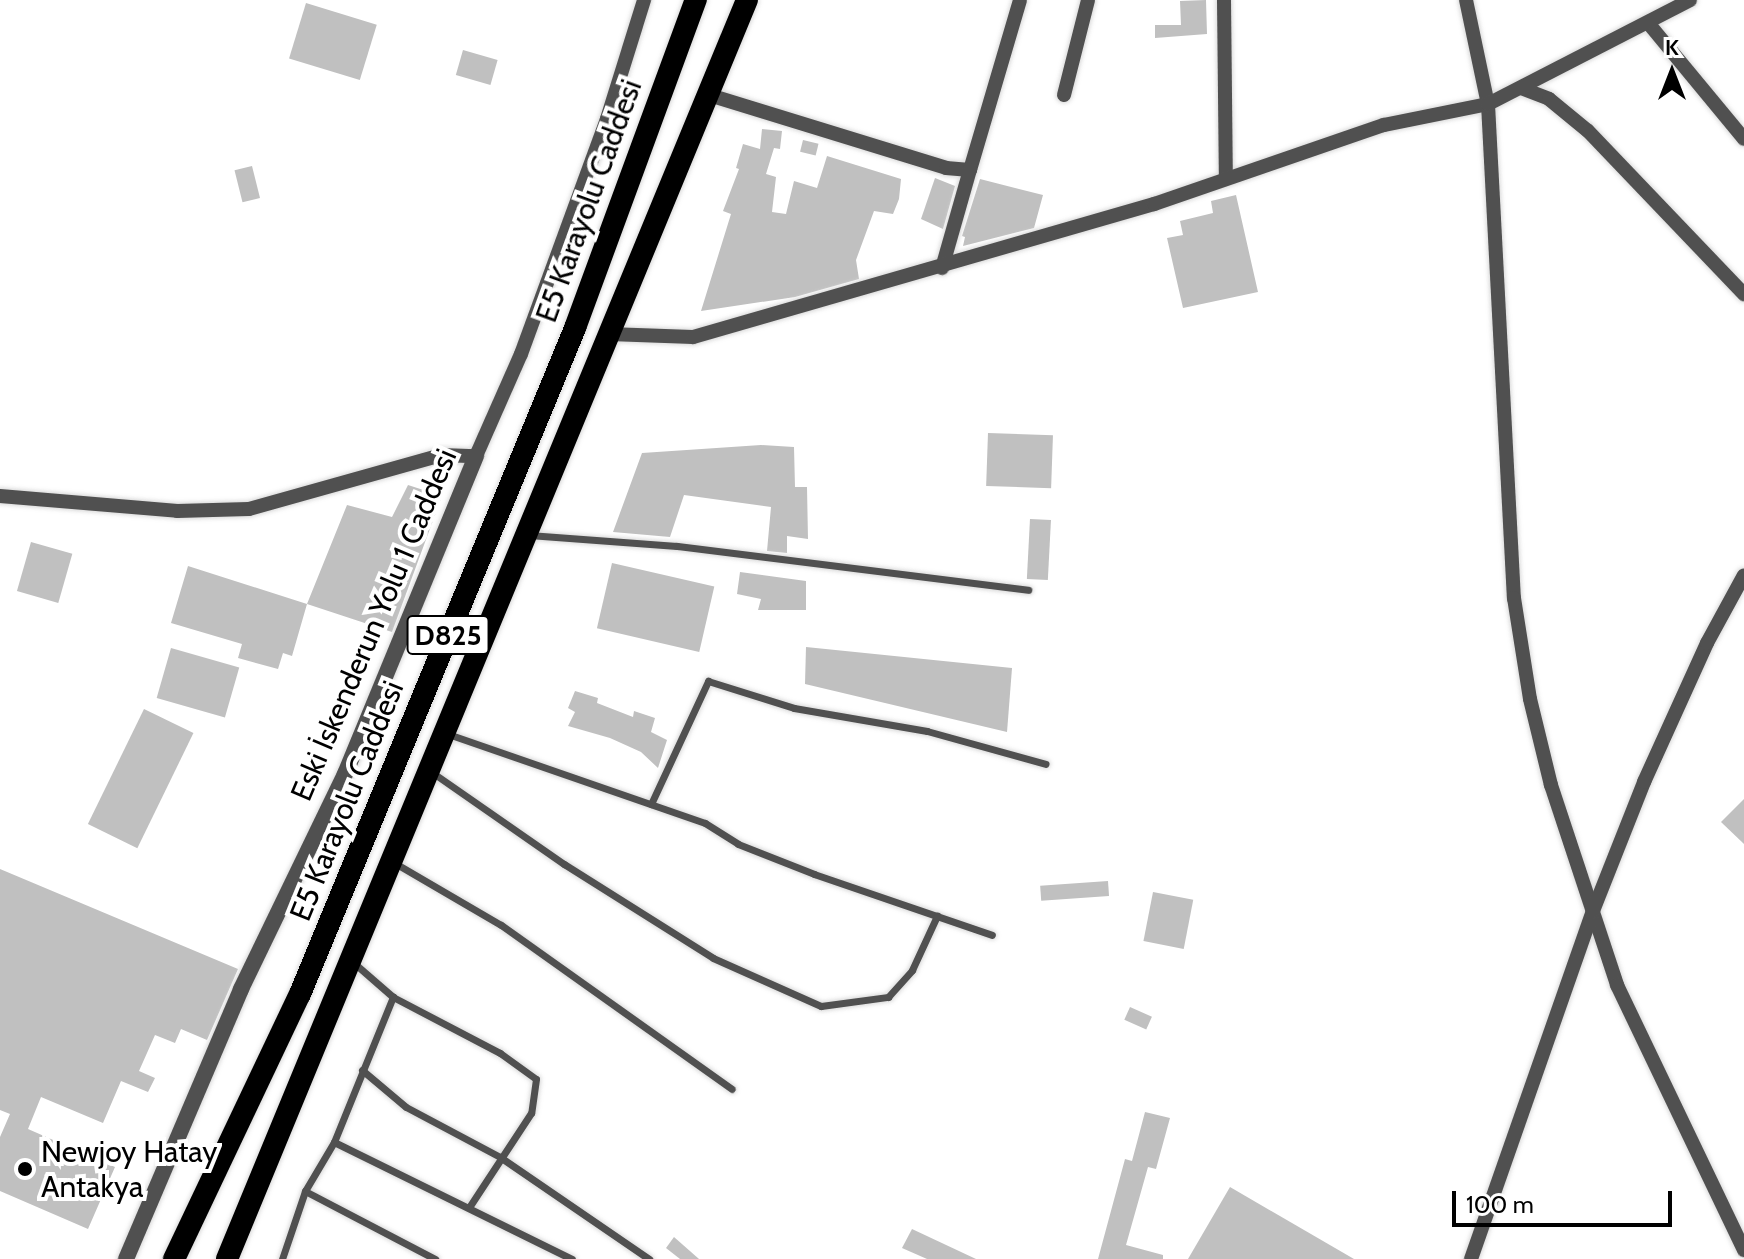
<!DOCTYPE html>
<meta charset="utf-8">
<style>
body{margin:0}
#map{position:relative;width:1744px;height:1259px;overflow:hidden;background:#fff;font-family:Cabin,sans-serif}
div>[style]{position:absolute}
.building>*{inset:0;background:#c0c0c0;transform-origin:0 0}
.roads{filter:drop-shadow(0 0 2px #dbdbdb) drop-shadow(0 0 2px #dbdbdb)}
.service>*{height:7px;margin:-3.5px;padding:0 3.5px;transform-origin:3.5px;border-radius:3.5px;background:#505050}
.minor>*{height:14px;margin:-7px;padding:0 7px;transform-origin:7px;border-radius:7px;background:#505050}
.tertiary>*{height:16px;margin:-8px;padding:0 8px;transform-origin:8px;border-radius:8px;background:#505050}
.trunk>*{height:22px;margin:-11px;padding:0 11px;transform-origin:11px;border-radius:11px;background:#000}
.dots>*{width:22px;height:22px;translate:-50% -50%;box-sizing:border-box;border:4px solid #fff;border-radius:50%}
span{translate:-50% -50%;white-space:nowrap;text-align:center;line-height:1.15;-webkit-text-stroke:8px #fff;paint-order:stroke}
.shield-label span{padding:2px 6px;background:#fff;border:2px solid;border-radius:6px;-webkit-text-stroke-width:0}
.shield-label{font-size:28px;color:#000;font-weight:700}
.street-label{font-size:30px;color:#000}
.poi-label{font-size:30px;color:#000}
.left{translate:0 -50%;text-align:left}
.north{position:absolute;left:1632px;top:32px;width:80px;height:80px;-webkit-text-stroke:6px #fff;paint-order:stroke;rotate:0deg;font-size:22px;font-weight:700;line-height:32px;text-align:center;color:#000}
.north::after{content:'';display:block;margin:auto;width:28px;height:36px;background:#000;clip-path:polygon(50% 0,100% 100%,50% 72%,0 100%)}
.scale{position:absolute;left:1452px;top:1191px;width:220px;height:36px;box-sizing:border-box;border:4px solid #000;border-top:0;padding-left:10px;font-size:24px;line-height:28px;white-space:nowrap;color:#000;-webkit-text-stroke:6px #fff;paint-order:stroke}
</style>
<div id="map">
<div class="building">
<div style="clip-path:polygon(1206px 0,1207px 34px,1155px 38px,1155px 25px,1181px 25px,1180px 1px)"></div>
<div style="left:306px;top:3px;width:74px;height:58px;rotate:17deg"></div>
<div style="left:463px;top:50px;width:36px;height:26px;rotate:16deg"></div>
<div style="clip-path:polygon(762px 129px,782px 131px,780px 149px,774px 148px,766px 174px,776px 177px,772px 212px,786px 214px,794px 181px,817px 188px,827px 156px,901px 179px,899px 199px,893px 214px,874px 211px,856px 260px,859px 279px,795px 297px,701px 311px,731px 214px,723px 211px,739px 169px,736px 168px,743px 144px,760px 149px)"></div>
<div style="left:803px;top:140px;width:16px;height:12px;rotate:14deg"></div>
<div style="left:252px;top:166px;width:33px;height:18px;rotate:76deg"></div>
<div style="clip-path:polygon(935px 178px,955px 186px,943px 229px,921px 219px)"></div>
<div style="clip-path:polygon(980px 179px,1043px 195px,1034px 228px,963px 246px,965px 237px,962px 236px)"></div>
<div style="clip-path:polygon(1236px 195px,1258px 292px,1183px 308px,1167px 238px,1183px 235px,1180px 221px,1213px 213px,1211px 201px)"></div>
<div style="left:988px;top:433px;width:65px;height:53px;rotate:2deg"></div>
<div style="clip-path:polygon(761px 445px,794px 447px,795px 487px,807px 487px,808px 539px,787px 536px,787px 553px,767px 551px,771px 507px,684px 495px,670px 537px,613px 532px,642px 453px)"></div>
<div style="clip-path:polygon(408px 485px,442px 496px,392px 632px,307px 604px,347px 505px,392px 517px)"></div>
<div style="left:1030px;top:519px;width:21px;height:60px;rotate:3deg"></div>
<div style="left:31px;top:542px;width:43px;height:51px;rotate:16deg"></div>
<div style="left:612px;top:563px;width:105px;height:67px;rotate:13deg"></div>
<div style="clip-path:polygon(188px 566px,307px 604px,292px 656px,283px 653px,278px 669px,238px 658px,242px 644px,171px 623px)"></div>
<div style="clip-path:polygon(740px 572px,806px 581px,806px 610px,758px 610px,761px 599px,737px 594px)"></div>
<div style="clip-path:polygon(806px 647px,1012px 668px,1007px 732px,805px 684px)"></div>
<div style="left:171px;top:648px;width:71px;height:52px;rotate:16deg"></div>
<div style="clip-path:polygon(575px 691px,598px 698px,597px 703px,633px 717px,634px 711px,655px 718px,651px 732px,667px 740px,658px 768px,641px 752px,610px 738px,568px 726px,575px 712px,568px 708px)"></div>
<div style="left:144px;top:709px;width:55px;height:128px;rotate:26deg"></div>
<div style="clip-path:polygon(1744px 799px,1744px 844px,1721px 822px)"></div>
<div style="clip-path:polygon(0 869px,238px 969px,207px 1040px,181px 1029px,175px 1043px,155px 1035px,139px 1071px,155px 1078px,148px 1092px,121px 1081px,103px 1123px,41px 1097px,28px 1129px,115px 1167px,88px 1229px,0 1191px,0 1137px,10px 1114px,0 1110px)"></div>
<div style="left:1108px;top:881px;width:15px;height:68px;rotate:86deg"></div>
<div style="left:1153px;top:892px;width:41px;height:50px;rotate:11deg"></div>
<div style="left:1130px;top:1007px;width:24px;height:14px;rotate:24deg"></div>
<div style="clip-path:polygon(1145px 1112px,1170px 1118px,1156px 1169px,1148px 1167px,1126px 1245px,1163px 1255px,1163px 1259px,1098px 1259px,1125px 1159px,1132px 1161px)"></div>
<div style="clip-path:polygon(1230px 1187px,1354px 1259px,1188px 1259px)"></div>
<div style="clip-path:polygon(912px 1229px,976px 1259px,927px 1259px,902px 1248px)"></div>
<div style="clip-path:polygon(674px 1237px,699px 1259px,680px 1259px,666px 1248px)"></div>
</div>
<div class="roads">
<div class="service">
<div style="left:529px;top:535px;width:148px;rotate:4.3deg"></div>
<div style="left:677px;top:546px;width:354px;rotate:7.1deg"></div>
<div style="left:448px;top:734px;width:272px;rotate:19.1deg"></div>
<div style="left:705px;top:823px;width:39px;rotate:32deg"></div>
<div style="left:738px;top:844px;width:82px;rotate:21.5deg"></div>
<div style="left:814px;top:874px;width:188px;rotate:18.9deg"></div>
<div style="left:433px;top:773px;width:160px;rotate:34.8deg"></div>
<div style="left:564px;top:864px;width:176px;rotate:32.2deg"></div>
<div style="left:713px;top:958px;width:118px;rotate:24deg"></div>
<div style="left:821px;top:1006px;width:68px;rotate:-7.7deg"></div>
<div style="left:888px;top:997px;width:36px;rotate:-48deg"></div>
<div style="left:912px;top:970px;width:60px;rotate:-65.2deg"></div>
<div style="left:651px;top:804px;width:136px;rotate:-65.1deg"></div>
<div style="left:708px;top:681px;width:90px;rotate:17.4deg"></div>
<div style="left:794px;top:708px;width:135px;rotate:9.8deg"></div>
<div style="left:927px;top:731px;width:123px;rotate:15.5deg"></div>
<div style="left:393px;top:862px;width:125px;rotate:30.3deg"></div>
<div style="left:501px;top:925px;width:283px;rotate:35.4deg"></div>
<div style="left:393px;top:997px;width:121px;rotate:27.6deg"></div>
<div style="left:500px;top:1053px;width:44px;rotate:35.8deg"></div>
<div style="left:536px;top:1079px;width:34px;rotate:98deg"></div>
<div style="left:531px;top:1113px;width:111px;rotate:123.3deg"></div>
<div style="left:362px;top:1070px;width:57px;rotate:40.1deg"></div>
<div style="left:406px;top:1107px;width:106px;rotate:28deg"></div>
<div style="left:500px;top:1157px;width:181px;rotate:34.4deg"></div>
<div style="left:334px;top:1142px;width:265px;rotate:26.2deg"></div>
<div style="left:305px;top:1191px;width:147px;rotate:27.6deg"></div>
<div style="left:282px;top:1259px;width:72px;rotate:-71.3deg"></div>
<div style="left:305px;top:1191px;width:57px;rotate:-59.4deg"></div>
<div style="left:334px;top:1142px;width:157px;rotate:-67.9deg"></div>
<div style="left:393px;top:997px;width:52px;rotate:-138.9deg"></div>
</div>
<div class="minor">
<div style="left:1224px;top:0;width:177px;rotate:89.4deg"></div>
<div style="left:1466px;top:0;width:106px;rotate:78.1deg"></div>
<div style="left:1488px;top:104px;width:495px;rotate:87deg"></div>
<div style="left:1514px;top:598px;width:102px;rotate:81deg"></div>
<div style="left:1530px;top:699px;width:89px;rotate:76.3deg"></div>
<div style="left:1551px;top:785px;width:211px;rotate:71.7deg"></div>
<div style="left:1617px;top:985px;width:294px;rotate:64.4deg"></div>
<div style="left:1649px;top:24px;width:149px;rotate:50.4deg"></div>
<div style="left:1521px;top:88px;width:30px;rotate:21deg"></div>
<div style="left:1549px;top:99px;width:50px;rotate:39.4deg"></div>
<div style="left:1588px;top:131px;width:226px;rotate:46.3deg"></div>
<div style="left:706px;top:94px;width:251px;rotate:17.1deg"></div>
<div style="left:946px;top:168px;width:24px;rotate:5deg"></div>
<div style="left:970px;top:170px;width:177px;rotate:-73.6deg"></div>
<div style="left:1064px;top:95px;width:98px;rotate:-75.8deg"></div>
<div style="left:942px;top:268px;width:102px;rotate:-74.1deg"></div>
<div style="left:609px;top:334px;width:84px;rotate:2deg"></div>
<div style="left:693px;top:337px;width:480px;rotate:-16.1deg"></div>
<div style="left:1154px;top:204px;width:243px;rotate:-19deg"></div>
<div style="left:1384px;top:125px;width:106px;rotate:-11.4deg"></div>
<div style="left:1488px;top:104px;width:227px;rotate:-27.2deg"></div>
<div style="left:0;top:496px;width:178px;rotate:4.8deg"></div>
<div style="left:177px;top:511px;width:72px;rotate:-1.6deg"></div>
<div style="left:249px;top:509px;width:199px;rotate:-15.7deg"></div>
<div style="left:441px;top:455px;width:35px;rotate:2deg"></div>
<div style="left:476px;top:456px;width:111px;rotate:-66.2deg"></div>
<div style="left:521px;top:354px;width:250px;rotate:-69.9deg"></div>
<div style="left:607px;top:119px;width:125px;rotate:-72.7deg"></div>
<div style="left:1471px;top:1259px;width:369px;rotate:-70.7deg"></div>
<div style="left:1593px;top:911px;width:139px;rotate:-68.4deg"></div>
<div style="left:1644px;top:782px;width:153px;rotate:-65.6deg"></div>
<div style="left:1707px;top:643px;width:77px;rotate:-61.4deg"></div>
</div>
<div class="tertiary">
<div style="left:126px;top:1259px;width:293px;rotate:-66.9deg"></div>
<div style="left:241px;top:989px;width:239px;rotate:-64.2deg"></div>
<div style="left:345px;top:774px;width:344px;rotate:-67.6deg"></div>
</div>
<div class="trunk">
<div style="left:174px;top:1259px;width:293px;rotate:-64.6deg"></div>
<div style="left:300px;top:994px;width:721px;rotate:-67.56deg"></div>
<div style="left:575px;top:328px;width:350px;rotate:-69.8deg"></div>
<div style="left:227px;top:1259px;width:1362px;rotate:-67.56deg"></div>
</div>
</div>
<div class="dots">
<div style="left:25px;top:1169px;background:#000"></div>
</div>
<div class="shield-label">
<span style="left:448px;top:635px">D825</span>
</div>
<div class="street-label">
<span style="left:589px;top:201px;rotate:-70deg">E5 Karayolu Caddesi</span>
<span style="left:374px;top:625px;rotate:-67deg">Eski İskenderun Yolu 1 Caddesi</span>
<span style="left:347px;top:801px;rotate:-68deg">E5 Karayolu Caddesi</span>
</div>
<div class="poi-label">
<span class="left" style="left:41px;top:1169px">Newjoy Hatay<br>Antakya</span>
</div>
<div class="north">K</div>
<div class="scale">100 m</div>
</div>
